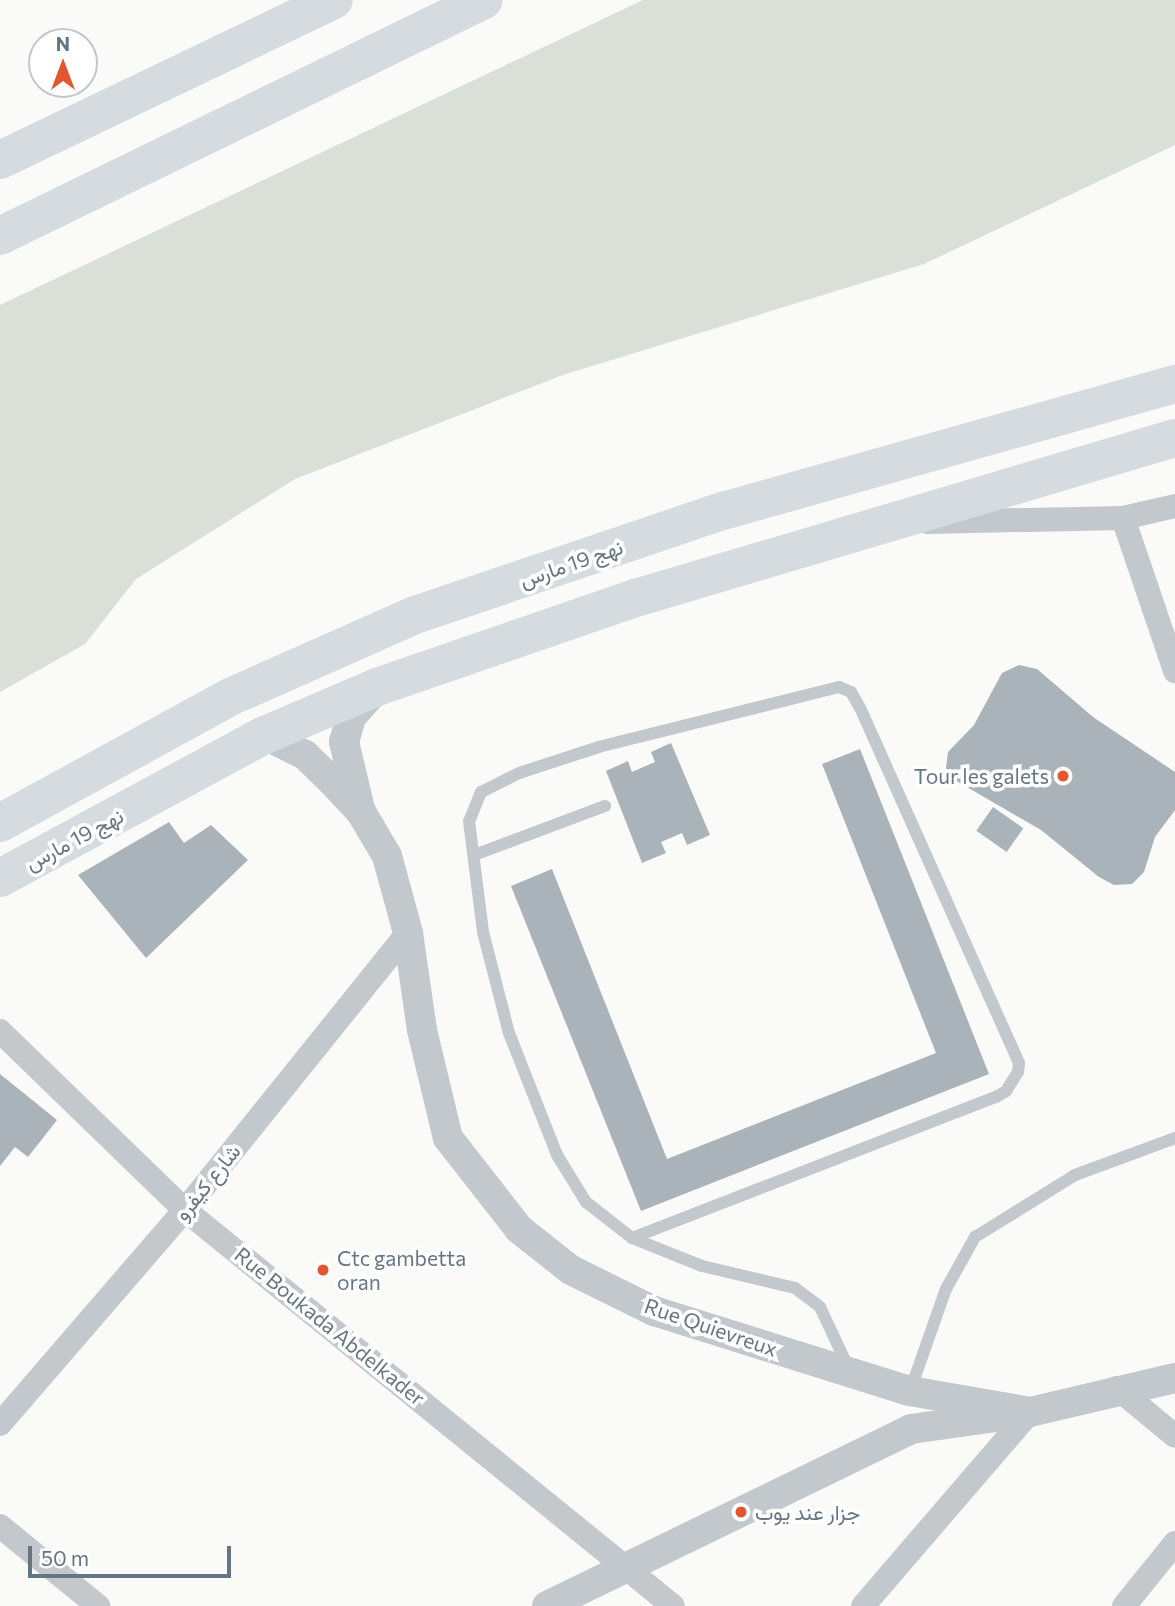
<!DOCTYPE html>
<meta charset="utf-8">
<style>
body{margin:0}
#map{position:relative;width:1175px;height:1606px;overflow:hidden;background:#fafaf8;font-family:Commissioner,Vazirmatn,sans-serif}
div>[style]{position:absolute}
.green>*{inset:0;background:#dadfd7}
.building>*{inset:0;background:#aab3b9;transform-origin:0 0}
.service>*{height:12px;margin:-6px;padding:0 6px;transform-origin:6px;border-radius:6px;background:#c3c8cc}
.minor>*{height:24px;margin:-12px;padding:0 12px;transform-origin:12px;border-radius:12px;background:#c3c8cc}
.tertiary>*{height:30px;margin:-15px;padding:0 15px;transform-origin:15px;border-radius:15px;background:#c3c8cc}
.primary>*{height:38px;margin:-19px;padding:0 19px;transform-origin:19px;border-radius:19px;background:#d6dbdf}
.motorway>*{height:38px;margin:-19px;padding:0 19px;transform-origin:19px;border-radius:19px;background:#d6dbdf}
.dots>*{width:19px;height:19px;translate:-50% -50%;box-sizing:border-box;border:4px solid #fff;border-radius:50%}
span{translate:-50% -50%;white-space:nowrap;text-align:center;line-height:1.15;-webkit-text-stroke:7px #fff;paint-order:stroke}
.street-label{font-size:21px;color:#657683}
.poi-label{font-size:21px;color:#657683}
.right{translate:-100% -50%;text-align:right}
.left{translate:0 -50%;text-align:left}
.north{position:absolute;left:28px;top:28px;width:70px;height:70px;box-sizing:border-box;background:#fff;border:2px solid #c1c8cd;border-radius:50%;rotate:0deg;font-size:19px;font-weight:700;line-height:28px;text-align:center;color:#657683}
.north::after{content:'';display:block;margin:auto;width:24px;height:32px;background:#e4572e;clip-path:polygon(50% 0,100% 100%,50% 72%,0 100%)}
.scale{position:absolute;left:28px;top:1546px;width:203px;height:32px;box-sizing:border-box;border:4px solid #657683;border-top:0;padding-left:9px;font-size:21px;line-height:24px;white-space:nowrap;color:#657683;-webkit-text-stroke:5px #fff;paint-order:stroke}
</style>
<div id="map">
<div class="green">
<div style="clip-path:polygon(643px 0,1175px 0,1175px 145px,924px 264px,563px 375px,295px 479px,136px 579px,85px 644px,0 692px,0 305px)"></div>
</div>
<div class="building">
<div style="clip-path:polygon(1019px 665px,1037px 669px,1093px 717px,1175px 772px,1175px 810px,1155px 837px,1144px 872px,1132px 884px,1114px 885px,1099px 877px,1041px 830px,953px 779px,946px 768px,948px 752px,974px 725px,1002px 673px)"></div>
<div style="clip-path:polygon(671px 743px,710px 835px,687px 845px,682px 833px,661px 842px,666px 853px,642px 863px,606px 771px,628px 761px,632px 772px,655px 762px,651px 752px)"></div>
<div style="clip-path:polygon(860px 749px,989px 1074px,641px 1211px,511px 886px,552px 869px,667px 1159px,936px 1053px,822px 764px)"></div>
<div style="left:993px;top:807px;width:37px;height:29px;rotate:35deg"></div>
<div style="clip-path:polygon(169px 822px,184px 843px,211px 825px,248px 860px,146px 958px,78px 875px)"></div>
<div style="clip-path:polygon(0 1074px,57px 1120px,28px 1157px,15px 1147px,0 1166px)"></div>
</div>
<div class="service">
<div style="left:474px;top:855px;width:140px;rotate:-20.5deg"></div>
<div style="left:632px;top:1238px;width:390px;rotate:-21.2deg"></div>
<div style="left:996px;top:1097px;width:12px;rotate:-31deg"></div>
<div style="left:1006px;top:1091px;width:22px;rotate:-58deg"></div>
<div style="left:1018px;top:1072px;width:9px;rotate:-84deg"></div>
<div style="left:1019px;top:1063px;width:389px;rotate:-114.1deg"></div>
<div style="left:860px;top:708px;width:18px;rotate:-119deg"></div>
<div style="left:851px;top:692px;width:13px;rotate:-157deg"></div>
<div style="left:839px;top:687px;width:247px;rotate:166deg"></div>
<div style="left:599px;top:747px;width:84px;rotate:162deg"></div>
<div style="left:519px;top:773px;width:42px;rotate:153.4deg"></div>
<div style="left:481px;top:792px;width:31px;rotate:112deg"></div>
<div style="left:469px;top:821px;width:112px;rotate:82.8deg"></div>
<div style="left:483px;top:932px;width:104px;rotate:75.6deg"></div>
<div style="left:509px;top:1033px;width:131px;rotate:68.5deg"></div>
<div style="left:557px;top:1155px;width:55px;rotate:58.3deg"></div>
<div style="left:586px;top:1202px;width:58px;rotate:38deg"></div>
<div style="left:632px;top:1238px;width:75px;rotate:21.8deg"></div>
<div style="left:702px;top:1266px;width:96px;rotate:13.3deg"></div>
<div style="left:795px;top:1288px;width:31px;rotate:37deg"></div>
<div style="left:820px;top:1307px;width:68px;rotate:64.9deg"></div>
<div style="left:910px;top:1391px;width:108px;rotate:-70.6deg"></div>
<div style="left:946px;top:1289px;width:60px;rotate:-60.9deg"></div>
<div style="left:975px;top:1237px;width:118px;rotate:-31.8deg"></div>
<div style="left:1075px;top:1175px;width:107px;rotate:-20.3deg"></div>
</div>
<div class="minor">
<div style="left:1123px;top:518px;width:162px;rotate:71.2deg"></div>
<div style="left:928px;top:522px;width:195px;rotate:-1.2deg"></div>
<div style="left:1123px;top:518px;width:53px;rotate:-13deg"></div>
<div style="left:0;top:1031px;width:257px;rotate:44.1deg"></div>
<div style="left:185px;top:1210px;width:628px;rotate:39.06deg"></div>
<div style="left:1117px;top:1388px;width:75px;rotate:39.6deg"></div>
<div style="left:0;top:1424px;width:283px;rotate:-49.2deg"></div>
<div style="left:185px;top:1210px;width:356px;rotate:-51.2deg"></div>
<div style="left:0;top:1526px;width:127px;rotate:39.2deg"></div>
<div style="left:863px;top:1606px;width:256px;rotate:-49.3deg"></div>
<div style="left:1124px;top:1606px;width:81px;rotate:-51deg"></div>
</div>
<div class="tertiary">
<div style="left:265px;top:735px;width:45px;rotate:26.6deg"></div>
<div style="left:305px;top:755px;width:33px;rotate:44deg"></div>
<div style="left:329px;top:778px;width:47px;rotate:46.7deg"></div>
<div style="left:361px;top:812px;width:51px;rotate:59.4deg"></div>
<div style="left:387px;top:856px;width:80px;rotate:74.7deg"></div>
<div style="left:408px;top:933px;width:98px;rotate:81.8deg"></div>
<div style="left:422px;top:1030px;width:111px;rotate:76.5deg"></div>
<div style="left:448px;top:1138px;width:115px;rotate:52deg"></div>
<div style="left:519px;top:1229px;width:66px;rotate:38.3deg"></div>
<div style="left:571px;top:1270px;width:93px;rotate:26.3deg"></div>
<div style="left:654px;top:1311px;width:268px;rotate:17.4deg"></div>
<div style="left:910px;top:1391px;width:122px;rotate:9.9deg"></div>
<div style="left:360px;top:809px;width:69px;rotate:-103.4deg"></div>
<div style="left:344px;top:742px;width:26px;rotate:-74deg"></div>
<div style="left:351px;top:717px;width:38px;rotate:-48deg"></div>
<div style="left:547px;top:1606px;width:405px;rotate:-25.9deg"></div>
<div style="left:911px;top:1429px;width:120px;rotate:-8.1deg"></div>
<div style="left:1030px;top:1412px;width:149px;rotate:-13.2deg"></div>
</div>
<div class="primary">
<div style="left:0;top:823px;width:262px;rotate:-28.7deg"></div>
<div style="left:230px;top:697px;width:202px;rotate:-23.9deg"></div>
<div style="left:415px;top:615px;width:325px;rotate:-18.7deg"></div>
<div style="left:723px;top:511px;width:470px;rotate:-15.7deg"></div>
<div style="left:0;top:878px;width:301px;rotate:-28.4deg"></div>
<div style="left:265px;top:735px;width:122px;rotate:-23.2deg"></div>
<div style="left:377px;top:687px;width:277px;rotate:-19deg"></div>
<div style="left:639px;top:597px;width:559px;rotate:-16.52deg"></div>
</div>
<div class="motorway">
<div style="left:0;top:160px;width:370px;rotate:-25.6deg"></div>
<div style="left:0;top:236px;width:538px;rotate:-25.99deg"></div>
</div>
<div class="dots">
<div style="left:1063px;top:776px;background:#e4572e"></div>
<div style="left:323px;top:1270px;background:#e4572e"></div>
<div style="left:741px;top:1512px;background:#e4572e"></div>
</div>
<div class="street-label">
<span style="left:571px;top:563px;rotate:-19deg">نهج 19 مارس</span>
<span style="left:74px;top:839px;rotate:-28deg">نهج 19 مارس</span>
<span style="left:207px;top:1182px;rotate:-51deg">شارع كيفرو</span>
<span style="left:330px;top:1326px;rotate:39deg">Rue Boukada Abdelkader</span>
<span style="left:711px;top:1327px;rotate:19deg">Rue Quievreux</span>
</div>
<div class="poi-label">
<span class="right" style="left:1049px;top:776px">Tour les galets</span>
<span class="left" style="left:337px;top:1270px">Ctc gambetta<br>oran</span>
<span class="left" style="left:755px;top:1512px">جزار عند يوب</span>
</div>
<div class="north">N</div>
<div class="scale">50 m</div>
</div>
